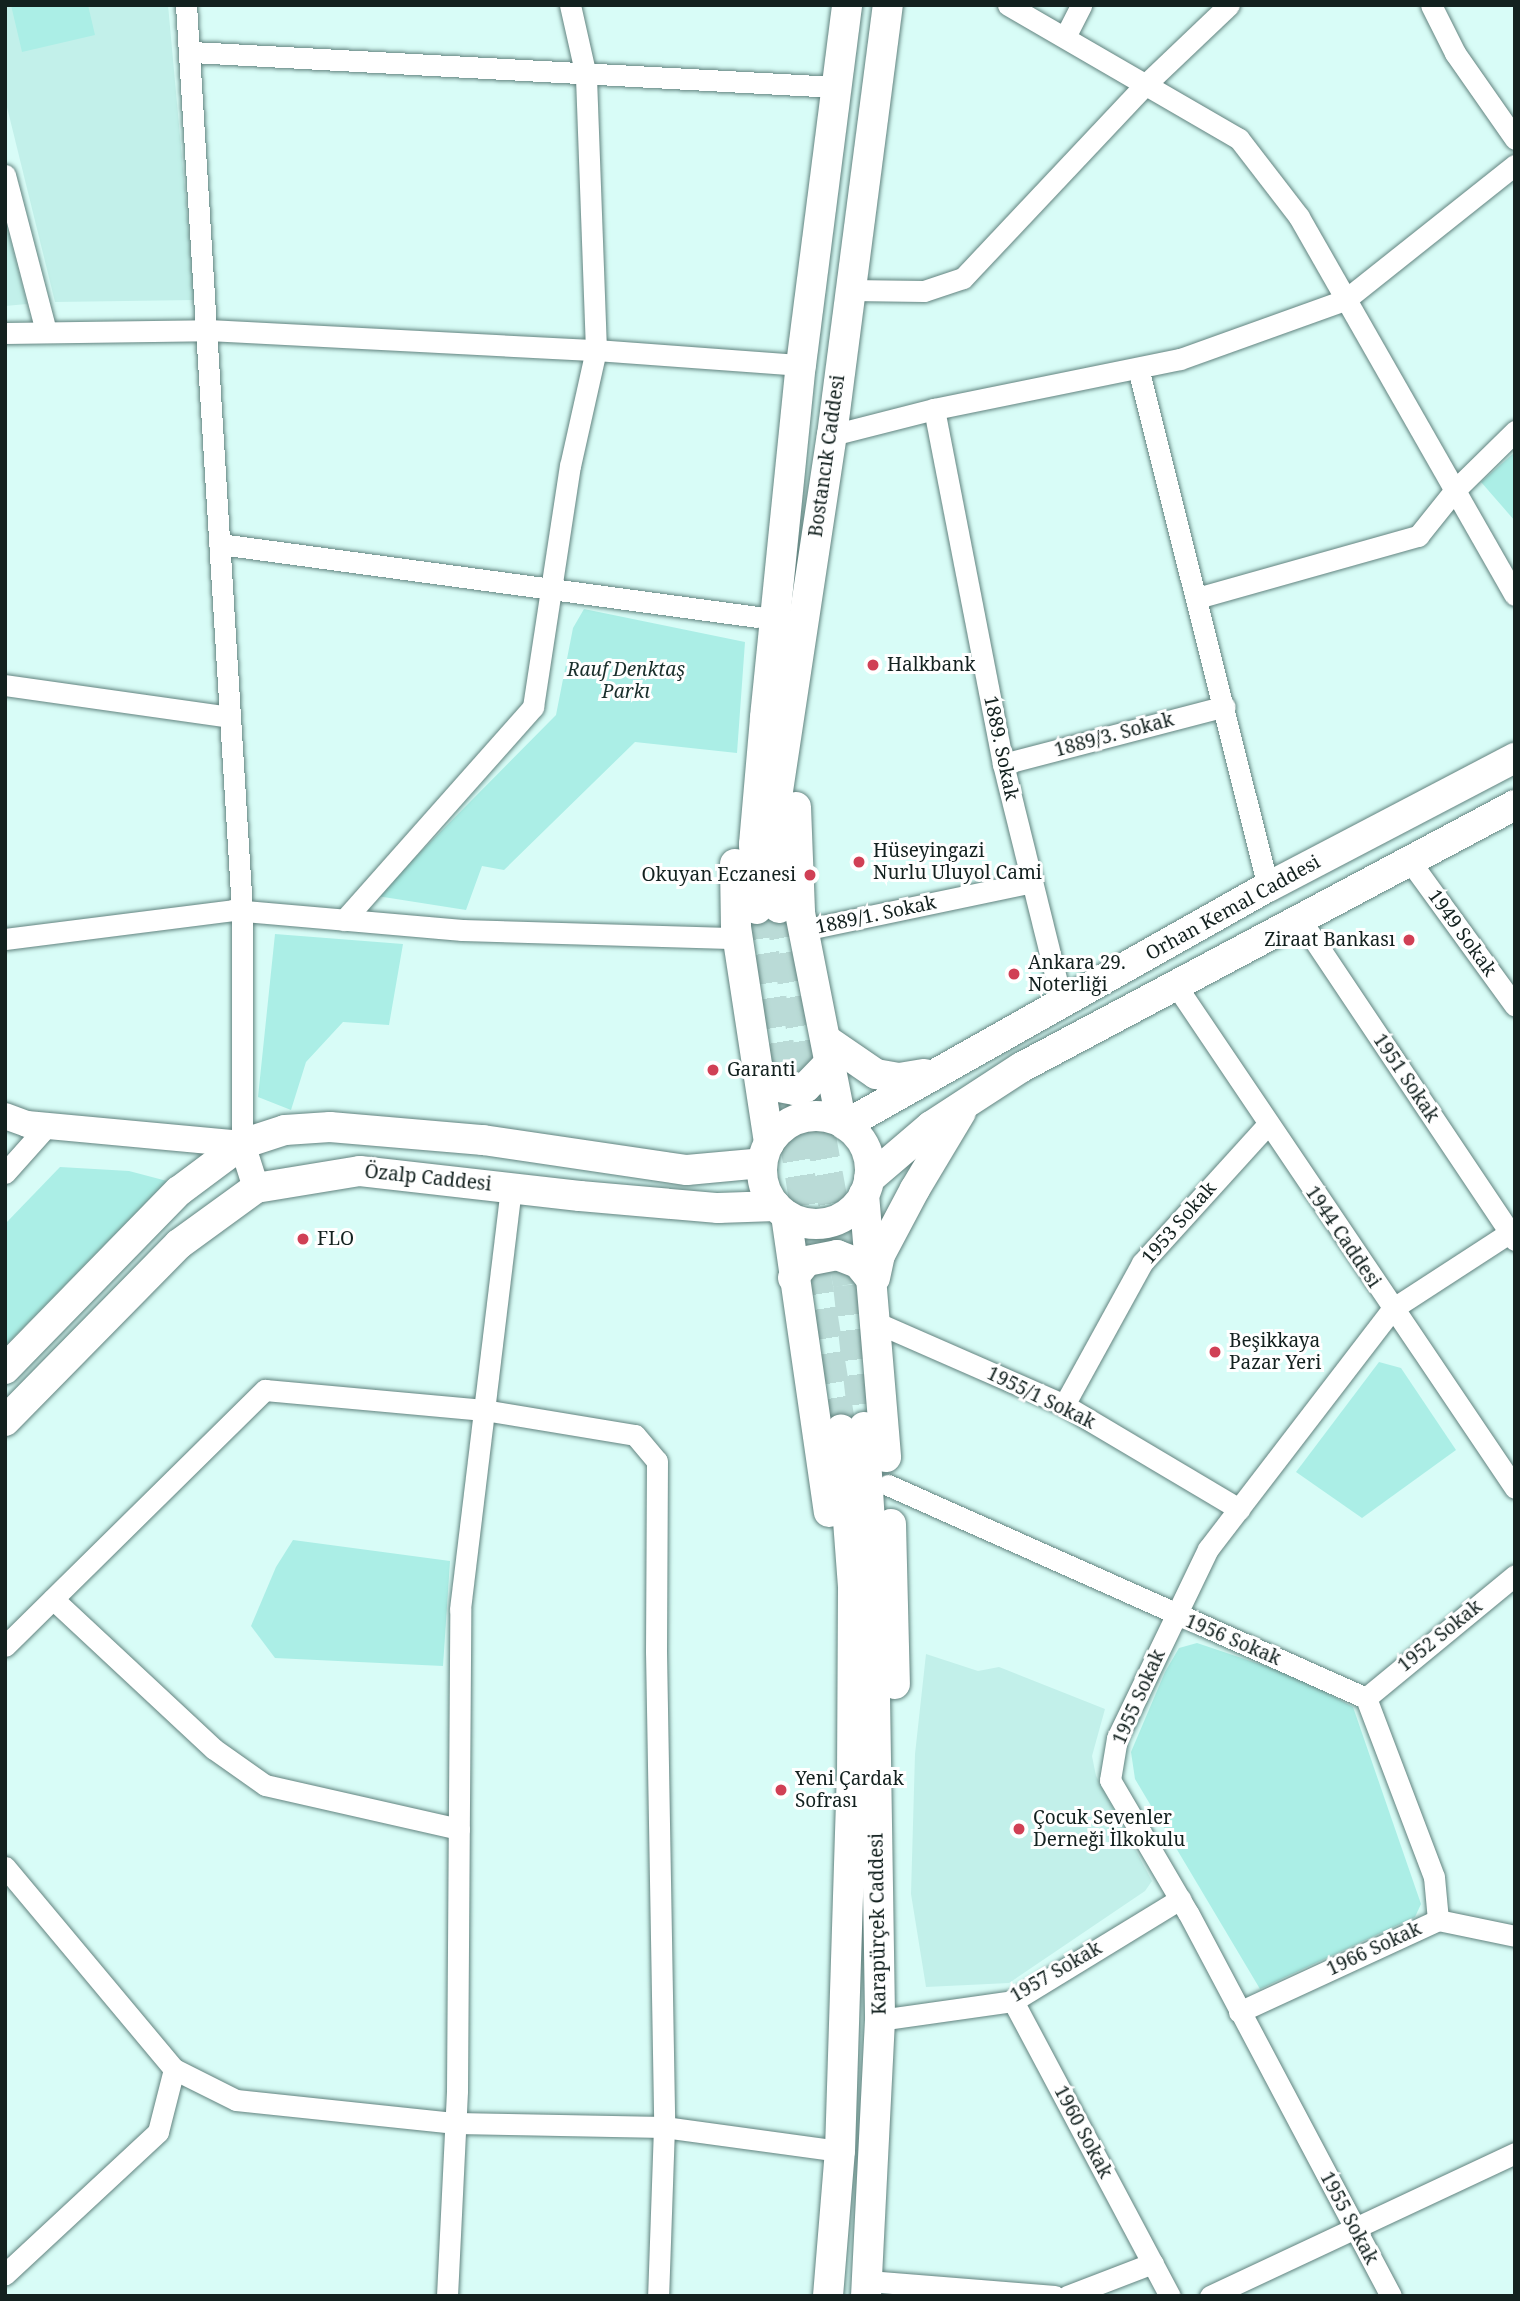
<!DOCTYPE html>
<meta charset="utf-8">
<style>
body{margin:0}
#map{position:relative;width:1520px;height:2301px;overflow:hidden;background:#d8fcf7;font-family:"Noto Serif",serif}
div>[style]{position:absolute}
.built>*{inset:0;background:#c2f0ea}
.green>*{inset:0;background:#abeee6}
.secondary-tunnel>*{height:30px;margin-top:-15px;transform-origin:0;background:repeating-linear-gradient(90deg,#badbd7 0 30px,transparent 0 45px)}
.roads{filter:drop-shadow(0 0 2px #62837f) drop-shadow(0 0 2px #62837f)}
.minor>*{height:21px;margin:-10.5px;padding:0 10.5px;transform-origin:10.5px;border-radius:10.5px;background:#fff}
.tertiary>*{height:26px;margin:-13px;padding:0 13px;transform-origin:13px;border-radius:13px;background:#fff}
.secondary>*{height:30px;margin:-15px;padding:0 15px;transform-origin:15px;border-radius:15px;background:#fff}
.secondary>.ring{margin:-15px;padding:0;box-sizing:content-box;background:none;border:30px solid #fff;border-radius:50%}
.dots>*{width:19px;height:19px;translate:-50% -50%;box-sizing:border-box;border:4px solid #fff;border-radius:50%}
span{translate:-50% -50%;white-space:nowrap;text-align:center;line-height:1.15;-webkit-text-stroke:6px #fff;paint-order:stroke}
.street-label{font-size:19px;color:#13211f}
.poi-label{font-size:19px;color:#13211f}
.left{translate:0 -50%;text-align:left}
.right{translate:-100% -50%;text-align:right}
.park-label{font-size:19px;color:#192e2b;font-style:italic}
.frame{position:absolute;inset:0;border:7px solid #13211f;pointer-events:none}
</style>
<div id="map">
<div class="built">
<div style="clip-path:polygon(5px 5px,168px 5px,195px 300px,55px 302px,5px 99px)"></div>
<div style="clip-path:polygon(5px 219px,27px 304px,5px 306px)"></div>
<div style="clip-path:polygon(926px 1654px,978px 1671px,999px 1667px,1105px 1709px,1092px 1756px,1096px 1776px,1152px 1881px,1145px 1891px,1009px 1983px,926px 1987px,911px 1894px,915px 1754px)"></div>
</div>
<div class="green">
<div style="clip-path:polygon(11px 5px,88px 5px,95px 35px,22px 52px)"></div>
<div style="clip-path:polygon(1515px 452px,1515px 521px,1481px 482px)"></div>
<div style="clip-path:polygon(584px 609px,745px 642px,737px 753px,635px 742px,504px 870px,482px 866px,466px 910px,377px 896px,556px 715px,573px 628px)"></div>
<div style="clip-path:polygon(275px 934px,403px 944px,389px 1025px,343px 1022px,306px 1062px,291px 1110px,258px 1097px)"></div>
<div style="clip-path:polygon(60px 1167px,129px 1171px,167px 1181px,5px 1346px,5px 1224px)"></div>
<div style="clip-path:polygon(1379px 1362px,1401px 1368px,1456px 1450px,1362px 1518px,1296px 1472px)"></div>
<div style="clip-path:polygon(293px 1540px,450px 1561px,443px 1666px,275px 1658px,251px 1626px,276px 1567px)"></div>
<div style="clip-path:polygon(1197px 1643px,1295px 1676px,1353px 1707px,1421px 1904px,1415px 1917px,1260px 1989px,1135px 1779px,1131px 1752px,1165px 1672px,1179px 1648px)"></div>
</div>
<div class="secondary-tunnel">
<div style="left:779px;top:908px;width:383px;rotate:79.6deg"></div>
<div style="left:848px;top:1285px;width:143px;rotate:83.6deg"></div>
<div style="left:757px;top:909px;width:527px;rotate:80.82deg"></div>
</div>
<div class="roads">
<div class="minor">
<div style="left:186px;top:5px;width:908px;rotate:86.46deg"></div>
<div style="left:242px;top:911px;width:233px;rotate:90deg"></div>
<div style="left:1008px;top:5px;width:267px;rotate:30.1deg"></div>
<div style="left:1239px;top:139px;width:98px;rotate:52.4deg"></div>
<div style="left:1299px;top:217px;width:435px;rotate:60.3deg"></div>
<div style="left:1431px;top:5px;width:54px;rotate:63.4deg"></div>
<div style="left:1455px;top:53px;width:105px;rotate:55.1deg"></div>
<div style="left:1066px;top:35px;width:34px;rotate:-63deg"></div>
<div style="left:192px;top:52px;width:645px;rotate:3.11deg"></div>
<div style="left:5px;top:175px;width:161px;rotate:75.3deg"></div>
<div style="left:850px;top:290px;width:74px;rotate:0.8deg"></div>
<div style="left:924px;top:291px;width:41px;rotate:-18.4deg"></div>
<div style="left:963px;top:278px;width:268px;rotate:-46.7deg"></div>
<div style="left:1147px;top:83px;width:113px;rotate:-43.6deg"></div>
<div style="left:5px;top:333px;width:203px;rotate:-0.8deg"></div>
<div style="left:208px;top:330px;width:389px;rotate:3deg"></div>
<div style="left:596px;top:350px;width:206px;rotate:4.2deg"></div>
<div style="left:1138px;top:368px;width:535px;rotate:75.94deg"></div>
<div style="left:934px;top:409px;width:362px;rotate:79deg"></div>
<div style="left:1003px;top:764px;width:245px;rotate:76.1deg"></div>
<div style="left:832px;top:435px;width:105px;rotate:-14.3deg"></div>
<div style="left:934px;top:409px;width:251px;rotate:-11.5deg"></div>
<div style="left:1180px;top:359px;width:175px;rotate:-19.7deg"></div>
<div style="left:1345px;top:300px;width:217px;rotate:-38.5deg"></div>
<div style="left:220px;top:544px;width:543px;rotate:7.73deg"></div>
<div style="left:1197px;top:598px;width:230px;rotate:-15.7deg"></div>
<div style="left:1418px;top:536px;width:58px;rotate:-51.3deg"></div>
<div style="left:1454px;top:491px;width:86px;rotate:-44.5deg"></div>
<div style="left:5px;top:685px;width:227px;rotate:8.1deg"></div>
<div style="left:1003px;top:764px;width:229px;rotate:-14.6deg"></div>
<div style="left:1409px;top:860px;width:180px;rotate:54deg"></div>
<div style="left:1298px;top:916px;width:390px;rotate:56.2deg"></div>
<div style="left:344px;top:920px;width:285px;rotate:-48.4deg"></div>
<div style="left:533px;top:707px;width:244px;rotate:-81.3deg"></div>
<div style="left:570px;top:466px;width:119px;rotate:-77.4deg"></div>
<div style="left:596px;top:350px;width:274px;rotate:-92.1deg"></div>
<div style="left:586px;top:76px;width:73px;rotate:-102.7deg"></div>
<div style="left:803px;top:930px;width:234px;rotate:-11.8deg"></div>
<div style="left:5px;top:939px;width:230px;rotate:-7.2deg"></div>
<div style="left:233px;top:910px;width:230px;rotate:5deg"></div>
<div style="left:462px;top:930px;width:276px;rotate:1.7deg"></div>
<div style="left:1175px;top:984px;width:608px;rotate:56deg"></div>
<div style="left:5px;top:1173px;width:63px;rotate:-48.2deg"></div>
<div style="left:873px;top:1321px;width:209px;rotate:23.7deg"></div>
<div style="left:1064px;top:1405px;width:204px;rotate:30.7deg"></div>
<div style="left:1064px;top:1405px;width:162px;rotate:-61.2deg"></div>
<div style="left:1142px;top:1263px;width:186px;rotate:-47.8deg"></div>
<div style="left:888px;top:1485px;width:523px;rotate:24.02deg"></div>
<div style="left:1366px;top:1698px;width:191px;rotate:69.2deg"></div>
<div style="left:1434px;top:1877px;width:43px;rotate:84.7deg"></div>
<div style="left:53px;top:1599px;width:220px;rotate:43deg"></div>
<div style="left:214px;top:1749px;width:62px;rotate:35.2deg"></div>
<div style="left:265px;top:1785px;width:199px;rotate:12.8deg"></div>
<div style="left:5px;top:1646px;width:365px;rotate:-44.6deg"></div>
<div style="left:265px;top:1390px;width:220px;rotate:5.2deg"></div>
<div style="left:484px;top:1410px;width:153px;rotate:9.4deg"></div>
<div style="left:635px;top:1435px;width:34px;rotate:50deg"></div>
<div style="left:657px;top:1461px;width:190px;rotate:90.3deg"></div>
<div style="left:656px;top:1651px;width:476px;rotate:89deg"></div>
<div style="left:664px;top:2127px;width:169px;rotate:92deg"></div>
<div style="left:1366px;top:1698px;width:193px;rotate:-39.5deg"></div>
<div style="left:5px;top:1867px;width:263px;rotate:50.1deg"></div>
<div style="left:174px;top:2069px;width:65px;rotate:104.3deg"></div>
<div style="left:158px;top:2132px;width:209px;rotate:137.1deg"></div>
<div style="left:1013px;top:2001px;width:334px;rotate:62deg"></div>
<div style="left:1239px;top:2012px;width:219px;rotate:-24.8deg"></div>
<div style="left:1438px;top:1920px;width:79px;rotate:11.7deg"></div>
<div style="left:880px;top:2020px;width:134px;rotate:-8.1deg"></div>
<div style="left:1013px;top:2001px;width:196px;rotate:-31.4deg"></div>
<div style="left:174px;top:2069px;width:69px;rotate:26.6deg"></div>
<div style="left:236px;top:2100px;width:221px;rotate:6deg"></div>
<div style="left:456px;top:2123px;width:208px;rotate:1.1deg"></div>
<div style="left:664px;top:2127px;width:178px;rotate:7.8deg"></div>
<div style="left:868px;top:2281px;width:187px;rotate:4.6deg"></div>
<div style="left:447px;top:2296px;width:206px;rotate:-87.2deg"></div>
<div style="left:457px;top:2090px;width:481px;rotate:-89.6deg"></div>
<div style="left:460px;top:1609px;width:425px;rotate:-83.1deg"></div>
<div style="left:1067px;top:2296px;width:92px;rotate:-21deg"></div>
<div style="left:1210px;top:2296px;width:337px;rotate:-25.1deg"></div>
<div style="left:1391px;top:2296px;width:433px;rotate:-117.9deg"></div>
<div style="left:1188px;top:1913px;width:154px;rotate:-120.4deg"></div>
<div style="left:1110px;top:1780px;width:43px;rotate:-80.5deg"></div>
<div style="left:1117px;top:1738px;width:210px;rotate:-64.3deg"></div>
<div style="left:1208px;top:1549px;width:302px;rotate:-52.5deg"></div>
<div style="left:1392px;top:1309px;width:147px;rotate:-33deg"></div>
</div>
<div class="tertiary">
<div style="left:5px;top:1116px;width:23px;rotate:20deg"></div>
<div style="left:27px;top:1124px;width:216px;rotate:5.3deg"></div>
<div style="left:242px;top:1144px;width:46px;rotate:72.3deg"></div>
</div>
<div class="secondary">
<div style="left:796px;top:807px;width:106px;rotate:87.8deg"></div>
<div style="left:800px;top:913px;width:212px;rotate:78.8deg"></div>
<div style="left:735px;top:864px;width:63px;rotate:89.1deg"></div>
<div style="left:736px;top:927px;width:219px;rotate:81.3deg"></div>
<div style="left:779px;top:908px;width:32px;rotate:-97deg"></div>
<div style="left:775px;top:876px;width:85px;rotate:-88deg"></div>
<div style="left:778px;top:791px;width:360px;rotate:-81.4deg"></div>
<div style="left:832px;top:435px;width:434px;rotate:-82.6deg"></div>
<div style="left:757px;top:909px;width:65px;rotate:-92.6deg"></div>
<div style="left:754px;top:844px;width:127px;rotate:-85deg"></div>
<div style="left:765px;top:717px;width:354px;rotate:-84.2deg"></div>
<div style="left:801px;top:365px;width:363px;rotate:-82.7deg"></div>
<div style="left:828px;top:1041px;width:58px;rotate:34.5deg"></div>
<div style="left:876px;top:1074px;width:23px;rotate:10deg"></div>
<div style="left:899px;top:1078px;width:26px;rotate:-9deg"></div>
<div style="left:757px;top:1068px;width:25px;rotate:47deg"></div>
<div style="left:774px;top:1086px;width:21px;rotate:11deg"></div>
<div style="left:795px;top:1090px;width:11px;rotate:-15deg"></div>
<div style="left:806px;top:1087px;width:37px;rotate:-46deg"></div>
<div class="ring" style="left:762px;top:1116px;width:78px;height:78px"></div>
<div style="left:845px;top:1125px;width:485px;rotate:-29.4deg"></div>
<div style="left:1268px;top:887px;width:279px;rotate:-27.6deg"></div>
<div style="left:869px;top:1179px;width:82px;rotate:-40.5deg"></div>
<div style="left:931px;top:1126px;width:108px;rotate:-33deg"></div>
<div style="left:1022px;top:1067px;width:558px;rotate:-27.99deg"></div>
<div style="left:864px;top:1194px;width:264px;rotate:85.2deg"></div>
<div style="left:786px;top:1215px;width:300px;rotate:81.8deg"></div>
<div style="left:793px;top:1278px;width:22px;rotate:-51deg"></div>
<div style="left:807px;top:1261px;width:31px;rotate:-11deg"></div>
<div style="left:837px;top:1255px;width:22px;rotate:21deg"></div>
<div style="left:858px;top:1263px;width:19px;rotate:51deg"></div>
<div style="left:875px;top:1278px;width:24px;rotate:-78deg"></div>
<div style="left:880px;top:1255px;width:75px;rotate:-62.1deg"></div>
<div style="left:915px;top:1189px;width:90px;rotate:-59.1deg"></div>
<div style="left:5px;top:1369px;width:249px;rotate:-45.7deg"></div>
<div style="left:179px;top:1191px;width:79px;rotate:-36.7deg"></div>
<div style="left:242px;top:1144px;width:45px;rotate:-18deg"></div>
<div style="left:285px;top:1130px;width:45px;rotate:-3.8deg"></div>
<div style="left:330px;top:1127px;width:154px;rotate:4.9deg"></div>
<div style="left:483px;top:1140px;width:206px;rotate:8.4deg"></div>
<div style="left:687px;top:1170px;width:75px;rotate:-5.3deg"></div>
<div style="left:5px;top:1421px;width:248px;rotate:-45.5deg"></div>
<div style="left:179px;top:1244px;width:95px;rotate:-36deg"></div>
<div style="left:256px;top:1188px;width:105px;rotate:-9.3deg"></div>
<div style="left:360px;top:1171px;width:221px;rotate:6.5deg"></div>
<div style="left:580px;top:1196px;width:139px;rotate:5deg"></div>
<div style="left:718px;top:1208px;width:58px;rotate:-2deg"></div>
<div style="left:864px;top:1427px;width:142px;rotate:86.4deg"></div>
<div style="left:873px;top:1569px;width:451px;rotate:89.1deg"></div>
<div style="left:880px;top:2020px;width:276px;rotate:92.9deg"></div>
<div style="left:891px;top:1524px;width:160px;rotate:88.6deg"></div>
<div style="left:828px;top:2296px;width:145px;rotate:-85.3deg"></div>
<div style="left:840px;top:2151px;width:373px;rotate:-88.2deg"></div>
<div style="left:852px;top:1778px;width:191px;rotate:-89.7deg"></div>
<div style="left:853px;top:1587px;width:158px;rotate:-94.3deg"></div>
</div>
</div>
<div class="dots">
<div style="left:873px;top:665px;background:#d04055"></div>
<div style="left:859px;top:862px;background:#d04055"></div>
<div style="left:810px;top:875px;background:#d04055"></div>
<div style="left:1409px;top:940px;background:#d04055"></div>
<div style="left:1014px;top:974px;background:#d04055"></div>
<div style="left:713px;top:1070px;background:#d04055"></div>
<div style="left:303px;top:1239px;background:#d04055"></div>
<div style="left:1215px;top:1352px;background:#d04055"></div>
<div style="left:781px;top:1790px;background:#d04055"></div>
<div style="left:1019px;top:1829px;background:#d04055"></div>
</div>
<div class="street-label">
<span style="left:827px;top:456px;rotate:-82deg">Bostancık Caddesi</span>
<span style="left:1114px;top:735px;rotate:-15deg">1889/3. Sokak</span>
<span style="left:1001px;top:748px;rotate:78deg">1889. Sokak</span>
<span style="left:1233px;top:908px;rotate:-29deg">Orhan Kemal Caddesi</span>
<span style="left:876px;top:915px;rotate:-12deg">1889/1. Sokak</span>
<span style="left:1462px;top:933px;rotate:54deg">1949 Sokak</span>
<span style="left:1406px;top:1078px;rotate:56deg">1951 Sokak</span>
<span style="left:428px;top:1178px;rotate:6deg">Özalp Caddesi</span>
<span style="left:1179px;top:1223px;rotate:-49deg">1953 Sokak</span>
<span style="left:1343px;top:1237px;rotate:56deg">1944 Caddesi</span>
<span style="left:1041px;top:1398px;rotate:26deg">1955/1 Sokak</span>
<span style="left:1440px;top:1636px;rotate:-39deg">1952 Sokak</span>
<span style="left:1233px;top:1640px;rotate:23deg">1956 Sokak</span>
<span style="left:1139px;top:1697px;rotate:-66deg">1955 Sokak</span>
<span style="left:878px;top:1924px;rotate:-91deg">Karapürçek Caddesi</span>
<span style="left:1374px;top:1949px;rotate:-25deg">1966 Sokak</span>
<span style="left:1056px;top:1972px;rotate:-30deg">1957 Sokak</span>
<span style="left:1083px;top:2132px;rotate:62deg">1960 Sokak</span>
<span style="left:1349px;top:2218px;rotate:62deg">1955 Sokak</span>
</div>
<div class="poi-label">
<span class="left" style="left:887px;top:665px">Halkbank</span>
<span class="left" style="left:873px;top:862px">Hüseyingazi<br>Nurlu Uluyol Cami</span>
<span class="right" style="left:796px;top:875px">Okuyan Eczanesi</span>
<span class="right" style="left:1395px;top:940px">Ziraat Bankası</span>
<span class="left" style="left:1028px;top:974px">Ankara 29.<br>Noterliği</span>
<span class="left" style="left:727px;top:1070px">Garanti</span>
<span class="left" style="left:317px;top:1239px">FLO</span>
<span class="left" style="left:1229px;top:1352px">Beşikkaya<br>Pazar Yeri</span>
<span class="left" style="left:795px;top:1790px">Yeni Çardak<br>Sofrası</span>
<span class="left" style="left:1033px;top:1829px">Çocuk Sevenler<br>Derneği İlkokulu</span>
</div>
<div class="park-label">
<span style="left:626px;top:681px">Rauf Denktaş<br>Parkı</span>
</div>
<div class="frame"></div>
</div>
